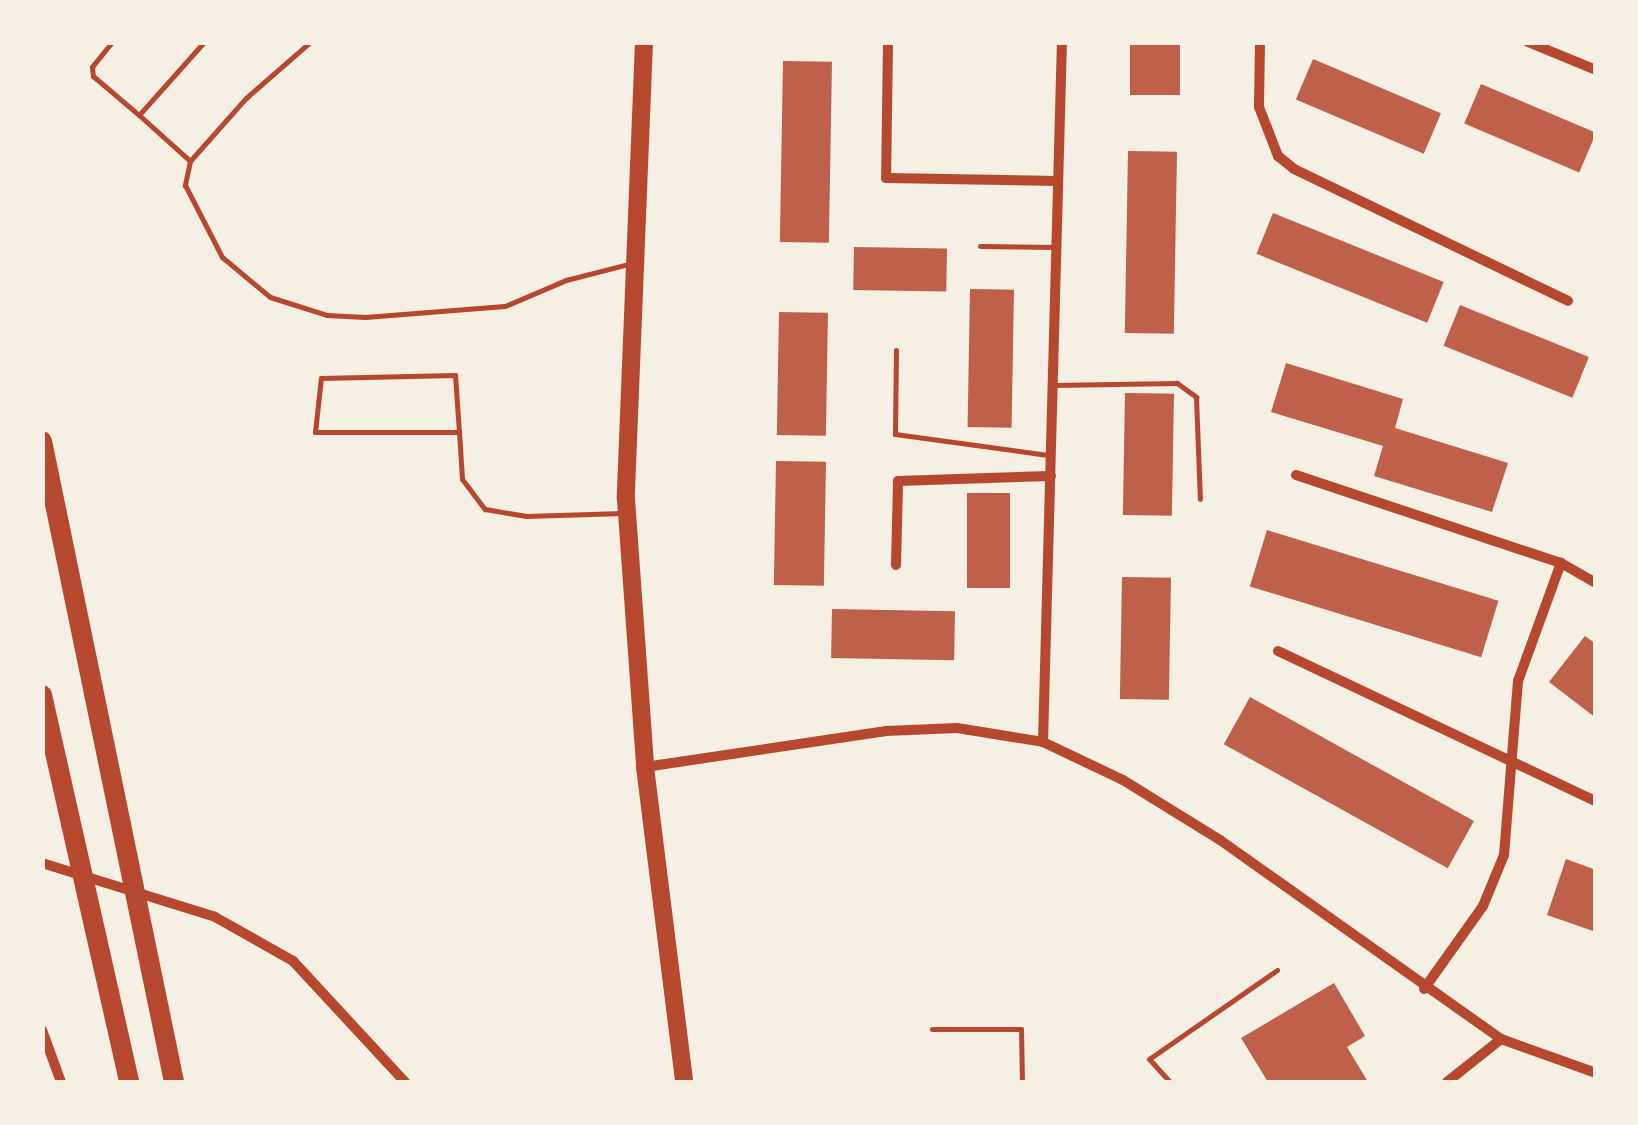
<!DOCTYPE html>
<style>
body{margin:0}
#map{position:relative;width:1638px;height:1125px;overflow:hidden;background:#f6efe4;font-family:"Varela Round",sans-serif}
div>[style]{position:absolute}
.building>*{inset:0;background:#bf614a;transform-origin:0 0}
.service>*{height:5px;margin:-2.5px;padding:0 2.5px;transform-origin:2.5px;border-radius:2.5px;background:#b5482f}
.minor>*{height:10px;margin:-5px;padding:0 5px;transform-origin:5px;border-radius:5px;background:#b5482f}
.primary>*{height:18px;margin:-9px;padding:0 9px;transform-origin:9px;border-radius:9px;background:#b5482f}
.motorway>*{height:20px;margin:-10px;padding:0 10px;transform-origin:10px;border-radius:10px;background:#b5482f}
span{translate:-50% -50%;white-space:nowrap;text-align:center;line-height:1.15;-webkit-text-stroke:9px #f6efe4;paint-order:stroke}
.frame{position:absolute;inset:0;border:45px solid #f6efe4;pointer-events:none}
</style>
<div id="map">
<div class="building">
<div style="left:1130px;top:42px;width:50px;height:53px"></div>
<div style="left:1313px;top:59px;width:139px;height:44px;rotate:23deg"></div>
<div style="left:783px;top:61px;width:49px;height:181px;rotate:1deg"></div>
<div style="left:1481px;top:84px;width:125px;height:43px;rotate:23deg"></div>
<div style="left:1128px;top:151px;width:49px;height:182px;rotate:1deg"></div>
<div style="left:1273px;top:213px;width:184px;height:44px;rotate:22deg"></div>
<div style="left:854px;top:247px;width:93px;height:43px;rotate:1deg"></div>
<div style="left:970px;top:289px;width:44px;height:138px;rotate:1deg"></div>
<div style="left:1460px;top:305px;width:139px;height:44px;rotate:22deg"></div>
<div style="left:779px;top:312px;width:49px;height:123px;rotate:1deg"></div>
<div style="clip-path:polygon(1286px 363px,1403px 399px,1395px 428px,1508px 463px,1492px 512px,1374px 476px,1383px 446px,1271px 412px)"></div>
<div style="left:1125px;top:393px;width:49px;height:122px;rotate:1deg"></div>
<div style="left:776px;top:461px;width:50px;height:124px;rotate:1deg"></div>
<div style="left:967px;top:493px;width:43px;height:95px"></div>
<div style="left:1267px;top:530px;width:242px;height:59px;rotate:17deg"></div>
<div style="left:1122px;top:577px;width:49px;height:122px;rotate:1deg"></div>
<div style="left:832px;top:609px;width:123px;height:49px;rotate:1deg"></div>
<div style="clip-path:polygon(1585px 636px,1596px 644px,1596px 718px,1549px 682px)"></div>
<div style="left:1250px;top:697px;width:256px;height:54px;rotate:29deg"></div>
<div style="clip-path:polygon(1566px 859px,1596px 870px,1596px 932px,1547px 915px)"></div>
<div style="clip-path:polygon(1334px 983px,1365px 1036px,1347px 1047px,1368px 1082px,1268px 1082px,1241px 1038px)"></div>
</div>
<div class="service">
<div style="left:112px;top:42px;width:32px;rotate:129deg"></div>
<div style="left:92px;top:67px;width:9px;rotate:84deg"></div>
<div style="left:93px;top:76px;width:60px;rotate:40.3deg"></div>
<div style="left:204px;top:42px;width:98px;rotate:131.7deg"></div>
<div style="left:139px;top:115px;width:69px;rotate:42deg"></div>
<div style="left:190px;top:161px;width:25px;rotate:102deg"></div>
<div style="left:185px;top:185px;width:81px;rotate:62.8deg"></div>
<div style="left:222px;top:257px;width:62px;rotate:39.8deg"></div>
<div style="left:270px;top:297px;width:60px;rotate:17.5deg"></div>
<div style="left:327px;top:315px;width:38px;rotate:3deg"></div>
<div style="left:365px;top:317px;width:140px;rotate:-4.5deg"></div>
<div style="left:505px;top:306px;width:66px;rotate:-23.1deg"></div>
<div style="left:566px;top:280px;width:65px;rotate:-14.3deg"></div>
<div style="left:190px;top:161px;width:84px;rotate:-48.4deg"></div>
<div style="left:246px;top:98px;width:85px;rotate:-41.2deg"></div>
<div style="left:980px;top:246px;width:76px;rotate:0.8deg"></div>
<div style="left:896px;top:350px;width:84px;rotate:90.7deg"></div>
<div style="left:895px;top:434px;width:154px;rotate:7.8deg"></div>
<div style="left:1053px;top:385px;width:124px;rotate:-0.9deg"></div>
<div style="left:1177px;top:383px;width:24px;rotate:36deg"></div>
<div style="left:1196px;top:397px;width:102px;rotate:87.8deg"></div>
<div style="left:459px;top:432px;width:144px;rotate:180deg"></div>
<div style="left:315px;top:432px;width:54px;rotate:-83.7deg"></div>
<div style="left:321px;top:378px;width:134px;rotate:-1.3deg"></div>
<div style="left:455px;top:375px;width:57px;rotate:86deg"></div>
<div style="left:459px;top:432px;width:47px;rotate:86.3deg"></div>
<div style="left:462px;top:479px;width:38px;rotate:53deg"></div>
<div style="left:485px;top:509px;width:42px;rotate:9.7deg"></div>
<div style="left:526px;top:516px;width:97px;rotate:-1.8deg"></div>
<div style="left:932px;top:1029px;width:89px"></div>
<div style="left:1021px;top:1029px;width:53px;rotate:88.9deg"></div>
<div style="left:1170px;top:1082px;width:31px;rotate:-132deg"></div>
<div style="left:1149px;top:1059px;width:156px;rotate:-34.8deg"></div>
</div>
<div class="minor">
<div style="left:888px;top:42px;width:136px;rotate:90.8deg"></div>
<div style="left:886px;top:178px;width:172px;rotate:1deg"></div>
<div style="left:1260px;top:42px;width:65px;rotate:90.9deg"></div>
<div style="left:1259px;top:107px;width:53px;rotate:68.8deg"></div>
<div style="left:1278px;top:156px;width:21px;rotate:39deg"></div>
<div style="left:1294px;top:169px;width:304px;rotate:25.7deg"></div>
<div style="left:1528px;top:42px;width:74px;rotate:22.4deg"></div>
<div style="left:1296px;top:475px;width:279px;rotate:18.4deg"></div>
<div style="left:1561px;top:563px;width:40px;rotate:29.7deg"></div>
<div style="left:896px;top:565px;width:84px;rotate:-88.6deg"></div>
<div style="left:898px;top:481px;width:153px;rotate:-1.9deg"></div>
<div style="left:1278px;top:651px;width:352px;rotate:25.3deg"></div>
<div style="left:1043px;top:742px;width:700px;rotate:-88.45deg"></div>
<div style="left:645px;top:767px;width:244px;rotate:-8.5deg"></div>
<div style="left:886px;top:731px;width:71px;rotate:-2.4deg"></div>
<div style="left:957px;top:728px;width:87px;rotate:9.2deg"></div>
<div style="left:1043px;top:742px;width:89px;rotate:25.4deg"></div>
<div style="left:1123px;top:780px;width:114px;rotate:31.7deg"></div>
<div style="left:1220px;top:840px;width:344px;rotate:35.3deg"></div>
<div style="left:42px;top:863px;width:181px;rotate:17.3deg"></div>
<div style="left:215px;top:917px;width:90px;rotate:29.4deg"></div>
<div style="left:293px;top:961px;width:165px;rotate:47.2deg"></div>
<div style="left:1424px;top:989px;width:102px;rotate:-54.6deg"></div>
<div style="left:1483px;top:906px;width:55px;rotate:-67.6deg"></div>
<div style="left:1504px;top:855px;width:175px;rotate:-85.4deg"></div>
<div style="left:1518px;top:681px;width:126px;rotate:-70deg"></div>
<div style="left:42px;top:1030px;width:55px;rotate:69.9deg"></div>
<div style="left:1447px;top:1082px;width:69px;rotate:-38.5deg"></div>
<div style="left:1501px;top:1039px;width:101px;rotate:19.7deg"></div>
</div>
<div class="primary">
<div style="left:644px;top:42px;width:457px;rotate:92.3deg"></div>
<div style="left:626px;top:499px;width:269px;rotate:85.9deg"></div>
<div style="left:645px;top:767px;width:317px;rotate:82.9deg"></div>
</div>
<div class="motorway">
<div style="left:42px;top:441px;width:654px;rotate:78.36deg"></div>
<div style="left:42px;top:695px;width:397px;rotate:77.3deg"></div>
</div>
<div class="frame"></div>
</div>
